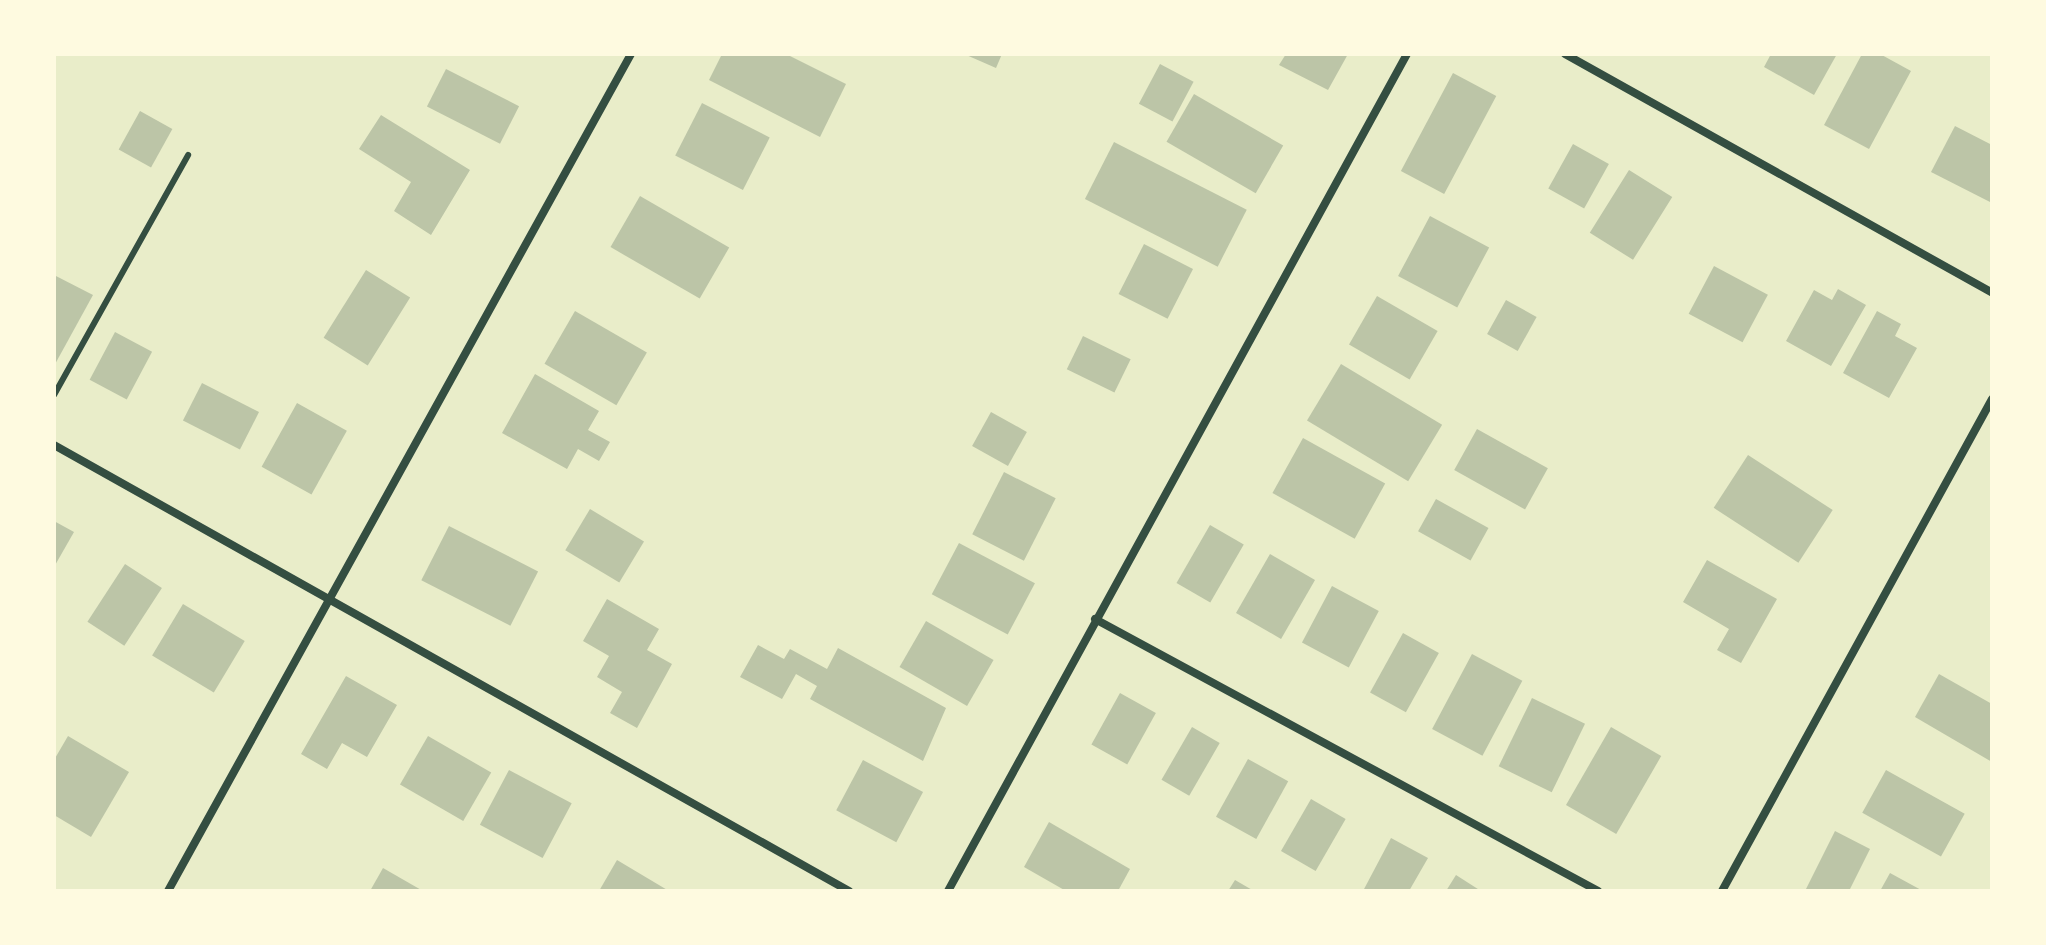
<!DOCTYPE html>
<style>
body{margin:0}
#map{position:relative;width:2046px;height:945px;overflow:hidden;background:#e9edc9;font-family:Manrope,sans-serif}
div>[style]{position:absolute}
.building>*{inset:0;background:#bcc5a7;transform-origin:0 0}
.service>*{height:6px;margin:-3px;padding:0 3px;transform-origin:3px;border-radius:3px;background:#344e41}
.minor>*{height:8px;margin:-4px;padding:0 4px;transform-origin:4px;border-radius:4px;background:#344e41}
span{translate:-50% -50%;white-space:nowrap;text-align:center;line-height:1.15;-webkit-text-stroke:6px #fefae0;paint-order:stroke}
.frame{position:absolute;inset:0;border:56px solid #fefae0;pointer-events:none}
</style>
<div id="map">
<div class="building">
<div style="clip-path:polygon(722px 54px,786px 54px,846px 84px,820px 137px,709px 80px)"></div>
<div style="clip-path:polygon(964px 54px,1002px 54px,996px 68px)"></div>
<div style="clip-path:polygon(1286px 54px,1348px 54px,1328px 90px,1279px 65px)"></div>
<div style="clip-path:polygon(1771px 54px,1837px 54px,1814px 95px,1764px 67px)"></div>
<div style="clip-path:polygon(1862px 54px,1880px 54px,1911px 71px,1869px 149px,1824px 125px)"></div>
<div style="left:1160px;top:64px;width:38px;height:45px;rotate:28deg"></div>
<div style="left:446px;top:69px;width:82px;height:42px;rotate:27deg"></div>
<div style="left:1453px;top:73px;width:49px;height:111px;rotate:28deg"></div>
<div style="left:1194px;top:94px;width:103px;height:55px;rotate:30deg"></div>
<div style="left:702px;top:103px;width:76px;height:59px;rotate:27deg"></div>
<div style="left:140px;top:111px;width:37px;height:44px;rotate:29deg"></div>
<div style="clip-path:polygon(381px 115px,470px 170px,431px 235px,394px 211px,411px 182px,359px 149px)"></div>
<div style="clip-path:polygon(1955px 126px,1992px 145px,1990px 202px,1931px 172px)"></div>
<div style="left:1114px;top:142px;width:149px;height:64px;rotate:27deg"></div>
<div style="left:1573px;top:144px;width:41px;height:51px;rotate:29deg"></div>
<div style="left:1629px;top:170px;width:51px;height:74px;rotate:32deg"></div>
<div style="left:640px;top:196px;width:103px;height:59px;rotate:30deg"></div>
<div style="left:1430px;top:216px;width:67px;height:68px;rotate:28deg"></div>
<div style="left:1144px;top:244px;width:55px;height:56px;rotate:27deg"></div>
<div style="left:1714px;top:266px;width:61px;height:54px;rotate:28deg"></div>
<div style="left:366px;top:270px;width:52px;height:80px;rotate:32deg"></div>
<div style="clip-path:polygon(54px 275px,93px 295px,54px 366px)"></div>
<div style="clip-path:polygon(1838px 289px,1866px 305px,1831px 366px,1786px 341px,1814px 290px,1832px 300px)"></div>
<div style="left:1377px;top:296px;width:70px;height:56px;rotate:30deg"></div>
<div style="left:1506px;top:300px;width:35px;height:39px;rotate:29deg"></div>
<div style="left:575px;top:311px;width:83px;height:61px;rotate:30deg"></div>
<div style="clip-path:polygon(1877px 311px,1901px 324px,1895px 336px,1917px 348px,1889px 398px,1843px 373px)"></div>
<div style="left:115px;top:332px;width:42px;height:54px;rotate:28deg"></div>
<div style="left:1083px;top:336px;width:53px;height:37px;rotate:26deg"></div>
<div style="left:1341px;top:364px;width:118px;height:66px;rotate:31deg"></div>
<div style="clip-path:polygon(535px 374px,599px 411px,588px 430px,610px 442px,599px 461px,578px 449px,567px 469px,502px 433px)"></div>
<div style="left:202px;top:383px;width:64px;height:42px;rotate:27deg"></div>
<div style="left:297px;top:403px;width:57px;height:73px;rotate:29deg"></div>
<div style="left:991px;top:412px;width:41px;height:39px;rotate:29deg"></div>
<div style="left:1477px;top:429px;width:81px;height:47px;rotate:29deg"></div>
<div style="left:1303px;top:438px;width:94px;height:63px;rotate:29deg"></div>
<div style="left:1748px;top:455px;width:101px;height:63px;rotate:33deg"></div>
<div style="left:1004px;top:472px;width:58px;height:70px;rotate:27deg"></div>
<div style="left:1436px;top:499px;width:60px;height:37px;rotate:29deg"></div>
<div style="left:590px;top:509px;width:63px;height:48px;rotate:31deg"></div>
<div style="clip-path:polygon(54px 521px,74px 532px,54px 567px)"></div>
<div style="left:1210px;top:525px;width:39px;height:67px;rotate:30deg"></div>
<div style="left:449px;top:526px;width:100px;height:61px;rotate:27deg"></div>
<div style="left:959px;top:543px;width:86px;height:58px;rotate:28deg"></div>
<div style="left:1270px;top:554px;width:52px;height:68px;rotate:30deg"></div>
<div style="clip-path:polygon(1707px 560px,1777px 599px,1741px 663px,1717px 650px,1729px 629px,1683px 602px)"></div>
<div style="left:125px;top:564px;width:44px;height:69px;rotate:33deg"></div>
<div style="left:1332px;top:586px;width:53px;height:64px;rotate:28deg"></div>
<div style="clip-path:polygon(607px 599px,659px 629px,647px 650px,672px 664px,637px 728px,610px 713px,622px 692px,597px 677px,609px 656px,583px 641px)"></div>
<div style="left:183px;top:604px;width:72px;height:60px;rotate:31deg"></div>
<div style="left:926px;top:621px;width:78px;height:53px;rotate:30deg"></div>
<div style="left:1403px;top:633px;width:41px;height:68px;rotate:29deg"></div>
<div style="clip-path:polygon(758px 645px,784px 659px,790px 649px,827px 669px,838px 648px,946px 708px,923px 761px,810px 699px,817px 686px,796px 674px,782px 699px,740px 677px)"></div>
<div style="left:1472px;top:654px;width:57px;height:85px;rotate:28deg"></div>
<div style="clip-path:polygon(1939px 674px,1992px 704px,1992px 762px,1915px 717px)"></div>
<div style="clip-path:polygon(346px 676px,397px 705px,367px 757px,342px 743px,327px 769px,301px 754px)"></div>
<div style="left:1120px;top:693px;width:41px;height:59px;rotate:29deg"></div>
<div style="left:1532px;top:698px;width:59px;height:76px;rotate:26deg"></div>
<div style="left:1192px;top:727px;width:32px;height:61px;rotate:30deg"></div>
<div style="left:1611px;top:727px;width:58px;height:90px;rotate:30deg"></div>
<div style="clip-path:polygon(68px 736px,129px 772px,91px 837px,54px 815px,54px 760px)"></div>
<div style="left:428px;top:736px;width:73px;height:56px;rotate:30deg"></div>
<div style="left:1248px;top:759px;width:46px;height:66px;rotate:29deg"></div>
<div style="left:863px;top:760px;width:68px;height:57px;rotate:28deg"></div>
<div style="left:509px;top:770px;width:71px;height:62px;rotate:28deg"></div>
<div style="left:1886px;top:770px;width:90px;height:49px;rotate:29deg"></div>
<div style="left:1311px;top:799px;width:40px;height:60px;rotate:30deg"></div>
<div style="clip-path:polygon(1049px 822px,1130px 869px,1118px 891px,1066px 891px,1024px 867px)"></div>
<div style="clip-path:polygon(1835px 831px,1870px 849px,1849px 891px,1805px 891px)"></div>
<div style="clip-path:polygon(1391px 838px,1428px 858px,1409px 891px,1363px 891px)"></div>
<div style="clip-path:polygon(617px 860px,669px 891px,599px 891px)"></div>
<div style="clip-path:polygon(383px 868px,423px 891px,370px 891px)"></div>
<div style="clip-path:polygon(1890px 873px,1923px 891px,1880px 891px)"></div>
<div style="clip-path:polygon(1456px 875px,1481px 891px,1446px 891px)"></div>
<div style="clip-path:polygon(1235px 880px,1254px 891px,1228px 891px)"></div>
</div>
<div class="service">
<div style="left:54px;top:395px;width:275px;rotate:-60.8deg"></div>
</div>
<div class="minor">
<div style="left:1565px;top:54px;width:489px;rotate:29.2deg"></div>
<div style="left:54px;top:445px;width:912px;rotate:29.29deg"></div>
<div style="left:1095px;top:619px;width:572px;rotate:28.4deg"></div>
<div style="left:168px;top:891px;width:957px;rotate:-61.05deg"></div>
<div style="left:948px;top:891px;width:955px;rotate:-61.26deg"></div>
<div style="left:1722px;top:891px;width:561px;rotate:-61.24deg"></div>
</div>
<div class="frame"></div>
</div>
